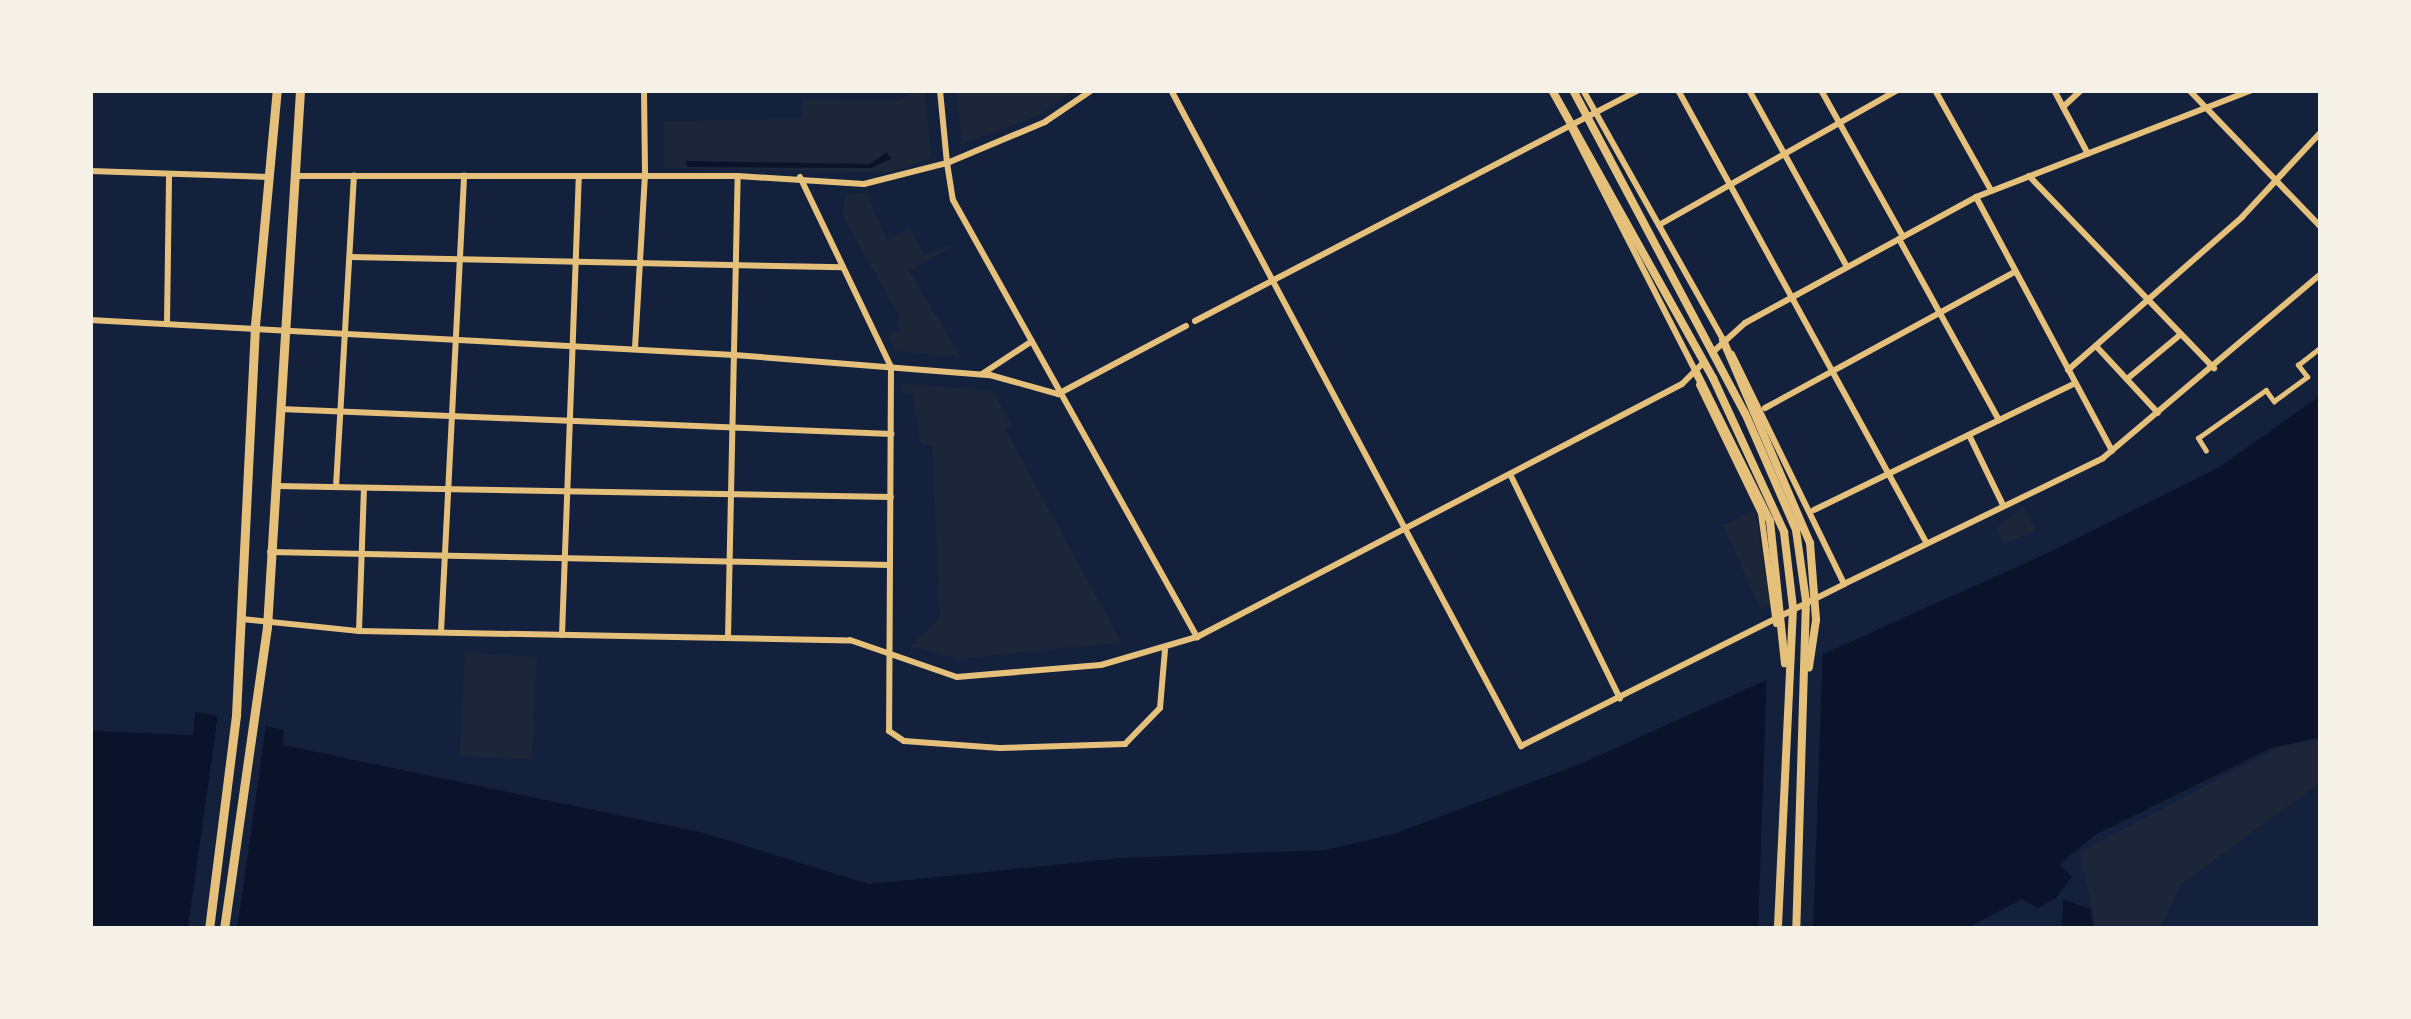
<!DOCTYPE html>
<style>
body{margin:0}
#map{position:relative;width:2411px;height:1019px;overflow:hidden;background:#14213d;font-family:"Asap Condensed",sans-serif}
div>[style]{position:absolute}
.green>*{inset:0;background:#1d2539;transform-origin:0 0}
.water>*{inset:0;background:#0b132b}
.pier>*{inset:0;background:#14213d;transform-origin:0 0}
.pedestrian>*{height:4.5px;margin:-2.25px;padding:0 2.25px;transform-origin:2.25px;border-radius:2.25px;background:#e5c07b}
.minor>*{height:6px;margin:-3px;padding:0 3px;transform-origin:3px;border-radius:3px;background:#e5c07b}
.tertiary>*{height:6px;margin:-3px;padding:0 3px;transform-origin:3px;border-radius:3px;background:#e5c07b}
.secondary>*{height:8px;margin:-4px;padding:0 4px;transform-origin:4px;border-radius:4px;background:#e5c07b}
.primary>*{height:9px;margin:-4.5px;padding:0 4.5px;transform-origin:4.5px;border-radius:4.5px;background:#e5c07b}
span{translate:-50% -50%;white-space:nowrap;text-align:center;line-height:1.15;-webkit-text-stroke:10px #f6f1e7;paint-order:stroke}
.frame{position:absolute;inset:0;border:93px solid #f6f1e7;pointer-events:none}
</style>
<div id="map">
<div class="green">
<div style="clip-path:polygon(956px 90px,1076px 90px,1037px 116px,962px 144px)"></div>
<div style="clip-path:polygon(915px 91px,925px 91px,931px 158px,891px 172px,664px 168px,664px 121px,802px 119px,803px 99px,899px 100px)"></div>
<div style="clip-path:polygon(866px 192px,887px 240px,910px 228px,924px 255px,956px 244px,909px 271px,961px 357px,895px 351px,889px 334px,900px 333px,898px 314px,842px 215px,845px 195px)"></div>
<div style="clip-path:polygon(901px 383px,994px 392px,1011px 425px,1005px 429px,1121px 642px,958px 659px,911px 646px,940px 618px,932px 446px,921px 444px,912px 393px,902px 393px)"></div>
<div style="clip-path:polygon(2023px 506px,2036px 531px,2004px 544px,1996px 529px)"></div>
<div style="clip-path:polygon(1755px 510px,1770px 604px,1760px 608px,1723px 525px)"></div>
<div style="left:465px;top:653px;width:72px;height:103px;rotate:3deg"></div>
<div style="clip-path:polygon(2321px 739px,2321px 782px,2181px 884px,2159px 929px,2096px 929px,2080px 852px,2279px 747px)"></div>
</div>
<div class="water">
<div style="clip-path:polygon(887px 152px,891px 159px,871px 168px,687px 167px,686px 161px,870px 164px)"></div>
<div style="clip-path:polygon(2321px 395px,2321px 737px,2271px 748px,2095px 835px,2060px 864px,2072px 877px,2055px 899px,2038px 908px,2022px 899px,1965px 929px,90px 929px,90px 705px,93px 731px,193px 735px,195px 712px,214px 715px,284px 730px,283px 745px,704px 833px,869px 884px,1121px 858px,1325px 850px,1394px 834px,1580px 764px,2054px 550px,2218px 468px)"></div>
<div style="clip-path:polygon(2063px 899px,2090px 909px,2094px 929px,2062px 929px)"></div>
</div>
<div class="pier">
<div style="left:1823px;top:644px;width:285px;height:55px;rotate:92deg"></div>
<div style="left:218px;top:714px;width:49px;height:217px;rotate:8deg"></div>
</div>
<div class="pedestrian">
<div style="left:2206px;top:451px;width:15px;rotate:-122deg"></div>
<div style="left:2198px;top:438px;width:83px;rotate:-35.2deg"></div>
<div style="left:2266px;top:390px;width:14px;rotate:54deg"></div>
<div style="left:2274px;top:401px;width:41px;rotate:-36deg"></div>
<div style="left:2307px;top:377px;width:15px;rotate:-127deg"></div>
<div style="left:2298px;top:365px;width:29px;rotate:-38deg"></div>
</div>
<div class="minor">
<div style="left:644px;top:90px;width:86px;rotate:89.3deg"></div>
<div style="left:1583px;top:90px;width:290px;rotate:60.7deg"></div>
<div style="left:1678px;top:90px;width:516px;rotate:61.25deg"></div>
<div style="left:1749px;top:90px;width:202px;rotate:61deg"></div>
<div style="left:1821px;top:90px;width:168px;rotate:60.8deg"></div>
<div style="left:1935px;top:90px;width:115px;rotate:60.8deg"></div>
<div style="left:2054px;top:90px;width:72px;rotate:62deg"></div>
<div style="left:2189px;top:90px;width:190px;rotate:46.1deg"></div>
<div style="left:2063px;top:107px;width:25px;rotate:-43deg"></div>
<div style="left:1571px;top:128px;width:274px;rotate:62.9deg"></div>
<div style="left:90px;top:171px;width:179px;rotate:1.9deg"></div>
<div style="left:297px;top:176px;width:441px"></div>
<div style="left:738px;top:176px;width:126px;rotate:3.6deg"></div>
<div style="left:864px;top:184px;width:86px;rotate:-14.2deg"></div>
<div style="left:947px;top:163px;width:73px;rotate:-95.5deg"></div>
<div style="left:2029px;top:176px;width:267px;rotate:46.1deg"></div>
<div style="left:800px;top:177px;width:211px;rotate:64.4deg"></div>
<div style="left:891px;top:367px;width:364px;rotate:90.3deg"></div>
<div style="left:889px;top:731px;width:18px;rotate:34deg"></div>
<div style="left:904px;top:741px;width:96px;rotate:4.2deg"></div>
<div style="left:1000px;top:748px;width:125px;rotate:-1.8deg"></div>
<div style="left:1125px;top:744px;width:50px;rotate:-45.8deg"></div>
<div style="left:1160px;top:708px;width:58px;rotate:-85.1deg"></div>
<div style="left:1976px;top:197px;width:288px;rotate:61.8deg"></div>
<div style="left:1659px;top:225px;width:274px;rotate:-29.5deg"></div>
<div style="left:1899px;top:239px;width:207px;rotate:61.1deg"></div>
<div style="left:350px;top:257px;width:493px;rotate:1.2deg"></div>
<div style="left:167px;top:323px;width:149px;rotate:-89.2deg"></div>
<div style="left:2096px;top:346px;width:91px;rotate:47.2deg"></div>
<div style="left:1732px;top:354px;width:256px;rotate:64deg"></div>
<div style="left:1844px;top:584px;width:288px;rotate:-25.9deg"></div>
<div style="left:2103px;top:458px;width:285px;rotate:-40.2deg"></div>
<div style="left:2068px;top:370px;width:232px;rotate:-41.3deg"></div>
<div style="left:2242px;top:217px;width:116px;rotate:-47.1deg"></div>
<div style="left:982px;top:374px;width:56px;rotate:-33.4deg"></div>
<div style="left:2127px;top:379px;width:70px;rotate:-39.8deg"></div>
<div style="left:1699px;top:385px;width:142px;rotate:64.2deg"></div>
<div style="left:1761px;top:513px;width:112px;rotate:82.3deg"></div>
<div style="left:1765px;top:408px;width:284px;rotate:-28.6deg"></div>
<div style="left:280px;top:409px;width:612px;rotate:2.34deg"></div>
<div style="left:1969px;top:435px;width:78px;rotate:64.1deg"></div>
<div style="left:1510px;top:474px;width:250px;rotate:63.9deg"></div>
<div style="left:276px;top:486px;width:615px;rotate:1.02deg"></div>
<div style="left:336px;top:487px;width:312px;rotate:-86.7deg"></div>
<div style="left:1814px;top:510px;width:290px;rotate:-25.9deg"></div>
<div style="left:270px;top:552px;width:620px;rotate:1.2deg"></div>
<div style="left:359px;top:631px;width:143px;rotate:-88deg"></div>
<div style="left:441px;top:632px;width:457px;rotate:-87.1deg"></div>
<div style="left:562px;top:635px;width:458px;rotate:-87.9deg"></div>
<div style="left:728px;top:638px;width:462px;rotate:-88.8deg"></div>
</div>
<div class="tertiary">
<div style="left:1092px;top:90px;width:57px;rotate:145.8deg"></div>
<div style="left:1045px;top:122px;width:106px;rotate:157.3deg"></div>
<div style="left:947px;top:163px;width:37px;rotate:81deg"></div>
<div style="left:953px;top:200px;width:501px;rotate:60.82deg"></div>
<div style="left:1171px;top:90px;width:744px;rotate:61.92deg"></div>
<div style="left:1521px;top:746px;width:361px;rotate:-26.6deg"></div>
<div style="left:90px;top:320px;width:645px;rotate:3.11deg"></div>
<div style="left:734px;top:355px;width:257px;rotate:4.5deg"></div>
<div style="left:990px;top:375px;width:71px;rotate:15.6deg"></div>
<div style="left:1058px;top:394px;width:145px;rotate:-28deg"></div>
<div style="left:1195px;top:321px;width:500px;rotate:-27.5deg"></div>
<div style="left:635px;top:348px;width:172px;rotate:-86.7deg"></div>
<div style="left:1713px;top:352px;width:43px;rotate:-42.2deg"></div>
<div style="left:1745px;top:323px;width:263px;rotate:-28.6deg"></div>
<div style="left:1976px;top:197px;width:296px;rotate:-21.2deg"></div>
<div style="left:242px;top:619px;width:118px;rotate:5.9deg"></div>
<div style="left:359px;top:631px;width:491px;rotate:1.1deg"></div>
<div style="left:850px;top:640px;width:113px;rotate:19.1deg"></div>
<div style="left:957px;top:677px;width:144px;rotate:-4.8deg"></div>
<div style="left:1101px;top:665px;width:100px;rotate:-16.3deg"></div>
<div style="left:1197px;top:637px;width:547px;rotate:-27.55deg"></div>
<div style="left:1682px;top:384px;width:31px;rotate:-45deg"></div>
</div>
<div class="secondary">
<div style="left:1552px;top:90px;width:330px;rotate:60.8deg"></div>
<div style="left:1713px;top:378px;width:170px;rotate:65.2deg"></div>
<div style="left:1784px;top:532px;width:77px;rotate:83.2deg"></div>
<div style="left:1793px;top:608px;width:321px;rotate:92.7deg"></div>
<div style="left:1573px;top:90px;width:366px;rotate:62deg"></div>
<div style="left:1745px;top:413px;width:128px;rotate:66.4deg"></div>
<div style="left:1796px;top:530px;width:72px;rotate:82deg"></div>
<div style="left:1806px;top:601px;width:328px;rotate:91.7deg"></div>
<div style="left:1723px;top:340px;width:221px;rotate:66.8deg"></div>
<div style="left:1810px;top:543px;width:77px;rotate:85.5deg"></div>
<div style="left:1816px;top:620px;width:48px;rotate:98.5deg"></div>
<div style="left:1696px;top:372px;width:166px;rotate:63.6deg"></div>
<div style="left:1770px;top:521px;width:143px;rotate:84deg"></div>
</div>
<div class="primary">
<div style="left:209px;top:929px;width:216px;rotate:-82.8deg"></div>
<div style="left:236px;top:715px;width:390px;rotate:-87.2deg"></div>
<div style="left:255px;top:325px;width:236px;rotate:-84.7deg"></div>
<div style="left:224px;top:929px;width:305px;rotate:-81.9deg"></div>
<div style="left:267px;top:627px;width:538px;rotate:-86.48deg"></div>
</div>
<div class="frame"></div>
</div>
